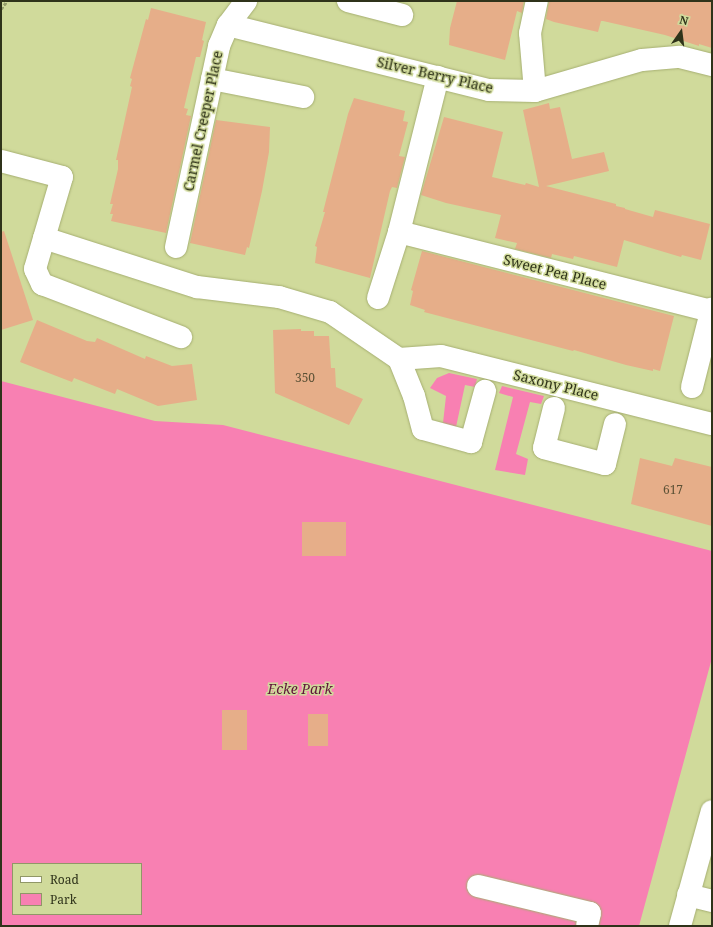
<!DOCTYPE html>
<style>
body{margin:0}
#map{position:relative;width:713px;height:927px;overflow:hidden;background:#d0da9b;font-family:"Noto Serif",serif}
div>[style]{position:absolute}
.green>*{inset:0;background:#f880b2}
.building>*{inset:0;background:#e6ae89;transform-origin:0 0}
.path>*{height:2.5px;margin-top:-1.25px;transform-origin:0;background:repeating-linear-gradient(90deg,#979f6d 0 3px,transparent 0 5px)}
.roads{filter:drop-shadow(0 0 1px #a6af72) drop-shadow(0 0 1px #a6af72)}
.minor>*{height:22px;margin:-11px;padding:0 11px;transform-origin:11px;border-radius:11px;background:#fff}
span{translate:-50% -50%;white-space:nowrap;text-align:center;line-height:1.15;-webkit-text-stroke:3px #d0da9b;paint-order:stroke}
.number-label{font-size:12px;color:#5d5236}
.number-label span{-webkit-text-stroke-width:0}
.street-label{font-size:14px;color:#2f331a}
.park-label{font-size:14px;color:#60153a;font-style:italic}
.frame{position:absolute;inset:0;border:2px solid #2f331a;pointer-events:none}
.legend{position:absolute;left:12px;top:863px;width:130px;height:52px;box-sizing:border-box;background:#d0da9b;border:1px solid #909767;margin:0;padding:5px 7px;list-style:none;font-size:12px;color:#2f331a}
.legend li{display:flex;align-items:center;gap:8px;height:20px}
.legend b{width:20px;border:1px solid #909767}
.north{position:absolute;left:661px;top:12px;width:40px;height:40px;-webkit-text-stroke:3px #d0da9b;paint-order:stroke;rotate:14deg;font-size:11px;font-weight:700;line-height:16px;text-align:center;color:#2f331a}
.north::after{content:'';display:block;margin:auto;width:14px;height:18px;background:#2f331a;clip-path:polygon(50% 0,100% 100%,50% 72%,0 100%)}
</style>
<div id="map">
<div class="green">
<div style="clip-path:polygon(449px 373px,477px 379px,475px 387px,465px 385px,456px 427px,443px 423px,446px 396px,430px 388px,437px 378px)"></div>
<div style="clip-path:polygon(evenodd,1px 381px,155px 421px,223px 425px,712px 551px,712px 658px,639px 926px,1px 926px,1px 381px,13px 864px,141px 864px,141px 914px,13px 914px,13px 864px)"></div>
<div style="clip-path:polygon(502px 386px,544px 396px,541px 404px,530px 402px,516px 454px,528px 459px,525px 475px,495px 470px,513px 397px,499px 393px)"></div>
</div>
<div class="building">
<div style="clip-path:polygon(457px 1px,524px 1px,522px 13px,517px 11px,505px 60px,449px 45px,450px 28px)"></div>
<div style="clip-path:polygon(549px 1px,712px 1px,712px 48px,699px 44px,699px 46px,665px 35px,603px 21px,601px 21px,598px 32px,554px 22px,546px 19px)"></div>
<div style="clip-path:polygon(151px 8px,206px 22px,202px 40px,204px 41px,200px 57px,196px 57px,184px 108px,188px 109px,186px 115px,191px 116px,166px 233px,111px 221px,113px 214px,110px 214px,113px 204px,110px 204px,118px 169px,118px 160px,116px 160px,132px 87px,130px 86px,132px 79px,130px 78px,146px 19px,148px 20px)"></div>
<div style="clip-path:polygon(354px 98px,405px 111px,403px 121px,408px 122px,399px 156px,405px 157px,397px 188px,392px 187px,390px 191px,370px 278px,315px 263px,317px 247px,315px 246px,325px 212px,323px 212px,348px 114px)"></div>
<div style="clip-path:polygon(549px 103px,550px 109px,560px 107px,572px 159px,604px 152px,609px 171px,546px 186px,616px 204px,616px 206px,625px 208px,625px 209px,653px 217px,655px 210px,710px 224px,701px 260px,682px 255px,681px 257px,624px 240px,617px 267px,574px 256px,573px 259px,552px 254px,551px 258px,515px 249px,517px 243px,495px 238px,501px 215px,446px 203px,421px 195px,444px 117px,503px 132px,492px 177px,525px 185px,526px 183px,539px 187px,523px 110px)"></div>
<div style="clip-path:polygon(216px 120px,270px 127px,269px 152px,262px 191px,249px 248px,247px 247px,245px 255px,190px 243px)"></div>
<div style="clip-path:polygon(4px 231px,33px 320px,1px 330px,1px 232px)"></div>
<div style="clip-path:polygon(422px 251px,674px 316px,660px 371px,653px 369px,653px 371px,626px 365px,574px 350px,573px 351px,554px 346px,424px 312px,425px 310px,410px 305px,413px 291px,411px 290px)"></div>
<div style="clip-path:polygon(37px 320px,87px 341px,95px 342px,97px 338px,145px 359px,146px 356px,172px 366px,192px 364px,197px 400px,158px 406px,117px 389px,115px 394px,74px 378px,72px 382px,20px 362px)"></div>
<div style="clip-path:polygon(301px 329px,301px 331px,314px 331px,314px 336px,329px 336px,331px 368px,335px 368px,336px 387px,363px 399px,349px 425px,275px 393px,273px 330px)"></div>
<div style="clip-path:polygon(640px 458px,672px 466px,675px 458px,712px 467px,712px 526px,631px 504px)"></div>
<div style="left:346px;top:522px;width:34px;height:44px;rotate:90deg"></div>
<div style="left:247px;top:710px;width:40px;height:25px;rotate:90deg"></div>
<div style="left:308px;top:714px;width:20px;height:32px"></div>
</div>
<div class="path">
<div style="left:1px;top:9px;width:10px;rotate:-53deg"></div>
</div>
<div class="roads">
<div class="minor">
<div style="left:348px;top:1px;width:56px;rotate:14.5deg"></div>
<div style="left:228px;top:25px;width:269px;rotate:14deg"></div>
<div style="left:489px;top:90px;width:46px;rotate:1.2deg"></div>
<div style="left:535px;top:91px;width:111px;rotate:-16.2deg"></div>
<div style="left:642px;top:60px;width:38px;rotate:-5deg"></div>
<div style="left:680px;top:57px;width:33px;rotate:14deg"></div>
<div style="left:212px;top:79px;width:93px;rotate:11.2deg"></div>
<div style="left:535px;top:91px;width:58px;rotate:-94.9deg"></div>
<div style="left:530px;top:33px;width:33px;rotate:-78deg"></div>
<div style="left:1px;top:161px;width:63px;rotate:14.7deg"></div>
<div style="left:62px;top:177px;width:96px;rotate:106.4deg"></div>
<div style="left:35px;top:269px;width:17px;rotate:65deg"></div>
<div style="left:42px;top:284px;width:149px;rotate:20.9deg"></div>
<div style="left:399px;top:232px;width:322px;rotate:14.2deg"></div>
<div style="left:44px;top:238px;width:161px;rotate:17.8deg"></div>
<div style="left:197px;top:287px;width:83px;rotate:7deg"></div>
<div style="left:279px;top:297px;width:53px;rotate:16.4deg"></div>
<div style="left:330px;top:312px;width:83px;rotate:34.3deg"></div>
<div style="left:399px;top:359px;width:40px;rotate:68deg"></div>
<div style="left:414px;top:396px;width:34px;rotate:75deg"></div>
<div style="left:423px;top:429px;width:50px;rotate:15.2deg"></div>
<div style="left:471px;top:442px;width:53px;rotate:-74.6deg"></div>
<div style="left:176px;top:247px;width:206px;rotate:-77.9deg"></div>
<div style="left:219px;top:46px;width:23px;rotate:-67deg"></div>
<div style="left:228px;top:25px;width:30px;rotate:-53deg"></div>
<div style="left:378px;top:298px;width:69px;rotate:-72.3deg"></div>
<div style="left:399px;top:232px;width:160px;rotate:-75.9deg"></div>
<div style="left:399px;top:359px;width:42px;rotate:-4.1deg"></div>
<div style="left:441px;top:356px;width:279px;rotate:14.1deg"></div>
<div style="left:692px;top:387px;width:81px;rotate:-75.8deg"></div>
<div style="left:554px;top:408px;width:41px;rotate:104deg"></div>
<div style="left:544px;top:448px;width:63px;rotate:14.7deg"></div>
<div style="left:605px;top:464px;width:41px;rotate:-76deg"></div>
<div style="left:478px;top:886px;width:115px;rotate:13.6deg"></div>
<div style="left:590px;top:913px;width:13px;rotate:103deg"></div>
<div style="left:688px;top:895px;width:25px;rotate:14deg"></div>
<div style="left:680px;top:926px;width:119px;rotate:-74.5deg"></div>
</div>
</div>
<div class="number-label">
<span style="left:305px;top:378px">350</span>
<span style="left:673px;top:490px">617</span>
</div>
<div class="street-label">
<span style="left:435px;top:75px;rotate:13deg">Silver Berry Place</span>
<span style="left:203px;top:121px;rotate:-78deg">Carmel Creeper Place</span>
<span style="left:555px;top:272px;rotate:14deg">Sweet Pea Place</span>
<span style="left:556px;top:385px;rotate:14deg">Saxony Place</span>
</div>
<div class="park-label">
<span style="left:300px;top:689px">Ecke Park</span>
</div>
<div class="frame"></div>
<ul class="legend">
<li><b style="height:5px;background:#fff"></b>Road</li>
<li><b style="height:11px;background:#f880b2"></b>Park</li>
</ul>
<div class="north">N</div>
</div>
